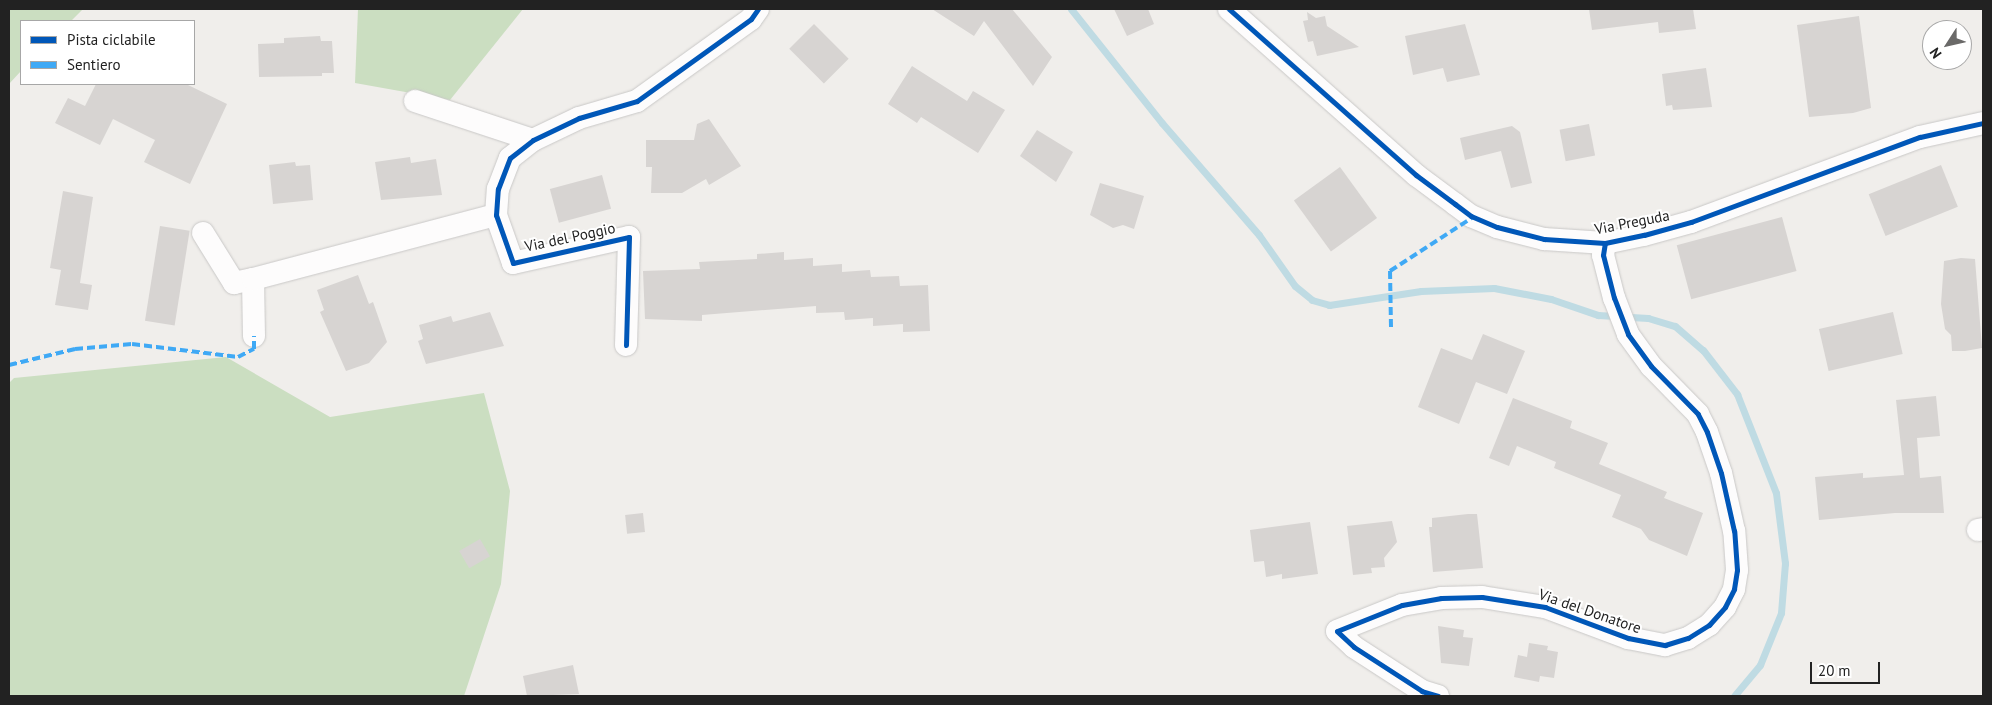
<!DOCTYPE html>
<style>
body{margin:0}
#map{position:relative;width:1992px;height:705px;overflow:hidden;background:#f0eeeb;font-family:"PT Sans",sans-serif}
div>[style]{position:absolute}
.forest>*{inset:0;background:#cbdec1}
.stream>*{height:7px;margin:-3.5px;padding:0 3.5px;transform-origin:3.5px;border-radius:3.5px;background:#bfdbe3}
.building>*{inset:0;background:#d7d4d2;transform-origin:0 0}
.roads{filter:drop-shadow(0 0 1px #c9c8c7) drop-shadow(0 0 1px #c9c8c7)}
.minor>*{height:22px;margin:-11px;padding:0 11px;transform-origin:11px;border-radius:11px;background:#fdfcfc}
.quiet>*{height:4px;margin-top:-2px;transform-origin:0;background:repeating-linear-gradient(90deg,#3fa9f5 0 8px,transparent 0 12px)}
.cycleway>*{height:5px;margin:-2.5px;padding:0 2.5px;transform-origin:2.5px;border-radius:2.5px;background:#0057b8}
span{translate:-50% -50%;white-space:nowrap;text-align:center;line-height:1.15;-webkit-text-stroke:4px #fff;paint-order:stroke}
.street-label{font-size:15px;color:#222}
.frame{position:absolute;inset:0;border:10px solid #222;pointer-events:none}
.legend{position:absolute;left:20px;top:20px;width:175px;height:65px;box-sizing:border-box;background:#fff;border:1px solid #a7a7a7;margin:0;padding:6px 9px;list-style:none;font-size:15px;color:#222}
.legend li{display:flex;align-items:center;gap:10px;height:25px}
.legend b{width:25px;border:1px solid #a7a7a7}
.north{position:absolute;left:1922px;top:20px;width:50px;height:50px;box-sizing:border-box;background:#fff;border:1px solid #a7a7a7;border-radius:50%;rotate:235deg;font-size:14px;font-weight:700;line-height:20px;text-align:center;color:#222}
.north::after{content:'';display:block;margin:auto;width:18px;height:22px;background:#6a6968;clip-path:polygon(50% 0,100% 100%,50% 72%,0 100%)}
.scale{position:absolute;left:1810px;top:662px;width:70px;height:22px;box-sizing:border-box;border:2px solid #222;border-top:0;padding-left:6px;font-size:15px;line-height:18px;white-space:nowrap;color:#222;-webkit-text-stroke:4px #fff;paint-order:stroke}
</style>
<div id="map">
<div class="forest">
<div style="clip-path:polygon(9px 9px,83px 9px,71px 21px,21px 21px,21px 71px,9px 84px)"></div>
<div style="clip-path:polygon(358px 9px,523px 9px,450px 100px,355px 83px)"></div>
<div style="clip-path:polygon(226px 357px,330px 417px,484px 393px,510px 491px,501px 584px,464px 696px,9px 696px,9px 383px,14px 378px)"></div>
</div>
<div class="stream">
<div style="left:1071px;top:9px;width:146px;rotate:51.4deg"></div>
<div style="left:1162px;top:123px;width:148px;rotate:49.1deg"></div>
<div style="left:1259px;top:235px;width:62px;rotate:54.8deg"></div>
<div style="left:1295px;top:286px;width:22px;rotate:39deg"></div>
<div style="left:1312px;top:300px;width:18px;rotate:16deg"></div>
<div style="left:1329px;top:305px;width:93px;rotate:-8.7deg"></div>
<div style="left:1421px;top:291px;width:73px;rotate:-2.4deg"></div>
<div style="left:1494px;top:288px;width:58px;rotate:10.9deg"></div>
<div style="left:1551px;top:299px;width:50px;rotate:18.8deg"></div>
<div style="left:1598px;top:315px;width:50px;rotate:3.4deg"></div>
<div style="left:1648px;top:318px;width:28px;rotate:17deg"></div>
<div style="left:1675px;top:326px;width:37px;rotate:41deg"></div>
<div style="left:1703px;top:350px;width:56px;rotate:52.3deg"></div>
<div style="left:1737px;top:394px;width:106px;rotate:68.5deg"></div>
<div style="left:1776px;top:493px;width:71px;rotate:82.7deg"></div>
<div style="left:1785px;top:563px;width:50px;rotate:94.6deg"></div>
<div style="left:1781px;top:613px;width:56px;rotate:112deg"></div>
<div style="left:1760px;top:665px;width:40px;rotate:130deg"></div>
</div>
<div class="building">
<div style="clip-path:polygon(932px 9px,1012px 9px,1052px 57px,1033px 86px,984px 21px,974px 36px)"></div>
<div style="clip-path:polygon(1114px 9px,1148px 9px,1154px 24px,1127px 36px)"></div>
<div style="clip-path:polygon(1589px 9px,1693px 9px,1696px 29px,1659px 33px,1658px 22px,1592px 30px)"></div>
<div style="clip-path:polygon(1307px 12px,1316px 18px,1325px 16px,1327px 26px,1359px 47px,1317px 56px,1313px 41px,1308px 42px,1303px 21px,1308px 20px)"></div>
<div style="clip-path:polygon(1859px 16px,1871px 108px,1853px 113px,1809px 117px,1797px 25px)"></div>
<div style="left:814px;top:24px;width:49px;height:35px;rotate:45deg"></div>
<div style="clip-path:polygon(1465px 24px,1480px 75px,1447px 82px,1443px 68px,1413px 75px,1405px 36px)"></div>
<div style="clip-path:polygon(320px 36px,321px 41px,332px 41px,334px 73px,322px 73px,322px 76px,259px 77px,258px 44px,284px 43px,284px 38px)"></div>
<div style="clip-path:polygon(912px 66px,967px 101px,973px 91px,1005px 110px,978px 153px,921px 117px,917px 123px,888px 104px)"></div>
<div style="clip-path:polygon(1706px 68px,1712px 107px,1673px 110px,1672px 105px,1666px 106px,1662px 74px)"></div>
<div style="clip-path:polygon(96px 84px,186px 84px,227px 104px,190px 184px,144px 162px,155px 140px,113px 119px,100px 145px,55px 123px,68px 98px,85px 106px)"></div>
<div style="clip-path:polygon(709px 119px,741px 166px,709px 185px,706px 179px,682px 193px,651px 193px,652px 167px,646px 167px,646px 140px,694px 140px,697px 124px)"></div>
<div style="left:1589px;top:124px;width:32px;height:30px;rotate:79deg"></div>
<div style="clip-path:polygon(1512px 126px,1520px 132px,1532px 183px,1511px 188px,1501px 151px,1465px 160px,1460px 138px)"></div>
<div style="clip-path:polygon(1037px 130px,1073px 152px,1056px 182px,1020px 156px)"></div>
<div style="clip-path:polygon(410px 157px,411px 163px,436px 159px,442px 195px,381px 200px,375px 162px)"></div>
<div style="clip-path:polygon(295px 162px,296px 166px,310px 165px,313px 200px,273px 204px,269px 165px)"></div>
<div style="left:1941px;top:165px;width:45px;height:78px;rotate:68deg"></div>
<div style="left:1340px;top:167px;width:63px;height:57px;rotate:54deg"></div>
<div style="left:602px;top:175px;width:35px;height:54px;rotate:75deg"></div>
<div style="clip-path:polygon(1100px 183px,1144px 196px,1134px 229px,1123px 225px,1113px 228px,1090px 215px)"></div>
<div style="clip-path:polygon(63px 191px,93px 197px,80px 283px,92px 285px,88px 310px,55px 305px,61px 270px,50px 268px)"></div>
<div style="left:1782px;top:217px;width:56px;height:109px;rotate:75deg"></div>
<div style="left:160px;top:226px;width:30px;height:96px;rotate:9deg"></div>
<div style="clip-path:polygon(784px 252px,784px 260px,813px 258px,813px 266px,842px 264px,842px 272px,870px 270px,871px 277px,899px 276px,900px 286px,928px 285px,930px 331px,903px 332px,903px 324px,873px 326px,873px 318px,845px 320px,844px 312px,816px 313px,816px 306px,702px 315px,702px 321px,645px 319px,643px 271px,700px 269px,699px 262px,757px 259px,757px 254px)"></div>
<div style="clip-path:polygon(1961px 258px,1975px 259px,1982px 348px,1965px 351px,1952px 351px,1951px 335px,1945px 329px,1941px 304px,1944px 261px)"></div>
<div style="clip-path:polygon(358px 275px,369px 304px,373px 302px,387px 342px,369px 363px,346px 371px,320px 312px,324px 310px,317px 290px)"></div>
<div style="clip-path:polygon(490px 312px,504px 346px,426px 364px,418px 341px,423px 339px,419px 325px,451px 316px,453px 322px)"></div>
<div style="left:1893px;top:312px;width:43px;height:76px;rotate:77deg"></div>
<div style="clip-path:polygon(1483px 334px,1525px 351px,1507px 394px,1476px 382px,1459px 424px,1418px 407px,1441px 348px,1472px 360px)"></div>
<div style="clip-path:polygon(1936px 396px,1940px 436px,1917px 438px,1920px 478px,1941px 476px,1944px 513px,1895px 513px,1819px 520px,1815px 477px,1863px 473px,1863px 478px,1904px 475px,1896px 400px)"></div>
<div style="clip-path:polygon(1513px 398px,1572px 421px,1570px 428px,1608px 443px,1599px 464px,1667px 492px,1664px 498px,1703px 513px,1687px 556px,1649px 540px,1641px 529px,1612px 517px,1621px 495px,1554px 468px,1556px 462px,1517px 446px,1509px 466px,1489px 458px)"></div>
<div style="left:643px;top:513px;width:19px;height:18px;rotate:84deg"></div>
<div style="clip-path:polygon(1468px 514px,1477px 514px,1483px 568px,1433px 572px,1429px 527px,1432px 527px,1432px 518px)"></div>
<div style="clip-path:polygon(1392px 521px,1397px 542px,1384px 558px,1385px 567px,1371px 568px,1372px 573px,1353px 575px,1347px 526px)"></div>
<div style="clip-path:polygon(1310px 522px,1318px 574px,1282px 579px,1282px 574px,1266px 577px,1264px 561px,1254px 562px,1250px 530px)"></div>
<div style="left:480px;top:539px;width:20px;height:24px;rotate:60deg"></div>
<div style="clip-path:polygon(1438px 626px,1464px 630px,1463px 637px,1473px 638px,1469px 666px,1441px 663px)"></div>
<div style="clip-path:polygon(1529px 643px,1548px 646px,1547px 650px,1558px 652px,1554px 678px,1540px 676px,1539px 682px,1514px 677px,1518px 655px,1527px 657px)"></div>
<div style="clip-path:polygon(573px 665px,579px 694px,527px 696px,523px 676px)"></div>
</div>
<div class="roads">
<div class="minor">
<div style="left:1229px;top:9px;width:250px;rotate:41.6deg"></div>
<div style="left:1416px;top:175px;width:49px;rotate:36.6deg"></div>
<div style="left:1455px;top:204px;width:20px;rotate:37deg"></div>
<div style="left:1471px;top:216px;width:28px;rotate:23deg"></div>
<div style="left:1497px;top:227px;width:49px;rotate:14.3deg"></div>
<div style="left:1544px;top:239px;width:61px;rotate:3.8deg"></div>
<div style="left:1605px;top:243px;width:40px;rotate:-12deg"></div>
<div style="left:1644px;top:235px;width:49px;rotate:-15.5deg"></div>
<div style="left:1691px;top:222px;width:244px;rotate:-20.4deg"></div>
<div style="left:1920px;top:137px;width:65px;rotate:-12.5deg"></div>
<div style="left:415px;top:101px;width:124px;rotate:18.3deg"></div>
<div style="left:203px;top:233px;width:59px;rotate:58.2deg"></div>
<div style="left:234px;top:283px;width:19px;rotate:-12deg"></div>
<div style="left:254px;top:336px;width:57px;rotate:-91deg"></div>
<div style="left:253px;top:279px;width:251px;rotate:-14.8deg"></div>
<div style="left:626px;top:345px;width:108px;rotate:-88.4deg"></div>
<div style="left:629px;top:237px;width:119px;rotate:167.4deg"></div>
<div style="left:513px;top:263px;width:51px;rotate:-109.5deg"></div>
<div style="left:496px;top:215px;width:26px;rotate:-86deg"></div>
<div style="left:498px;top:189px;width:33px;rotate:-69deg"></div>
<div style="left:510px;top:158px;width:29px;rotate:-38deg"></div>
<div style="left:533px;top:140px;width:51px;rotate:-25.6deg"></div>
<div style="left:579px;top:118px;width:60px;rotate:-16.3deg"></div>
<div style="left:637px;top:101px;width:140px;rotate:-35.7deg"></div>
<div style="left:751px;top:19px;width:12px;rotate:-55deg"></div>
<div style="left:1978px;top:530px;width:5px;rotate:-11deg"></div>
<div style="left:1438px;top:696px;width:17px;rotate:-163deg"></div>
<div style="left:1422px;top:691px;width:81px;rotate:-147.1deg"></div>
<div style="left:1354px;top:647px;width:23px;rotate:-137deg"></div>
<div style="left:1337px;top:631px;width:70px;rotate:-21.8deg"></div>
<div style="left:1402px;top:605px;width:40px;rotate:-10deg"></div>
<div style="left:1441px;top:598px;width:41px;rotate:-1.4deg"></div>
<div style="left:1482px;top:597px;width:64px;rotate:9deg"></div>
<div style="left:1545px;top:607px;width:89px;rotate:20.5deg"></div>
<div style="left:1628px;top:638px;width:38px;rotate:11deg"></div>
<div style="left:1665px;top:645px;width:24px;rotate:-17deg"></div>
<div style="left:1688px;top:638px;width:25px;rotate:-32deg"></div>
<div style="left:1709px;top:625px;width:24px;rotate:-48deg"></div>
<div style="left:1725px;top:607px;width:20px;rotate:-63deg"></div>
<div style="left:1734px;top:589px;width:19px;rotate:-81deg"></div>
<div style="left:1737px;top:570px;width:39px;rotate:-94deg"></div>
<div style="left:1734px;top:531px;width:59px;rotate:-102.6deg"></div>
<div style="left:1721px;top:473px;width:43px;rotate:-108.9deg"></div>
<div style="left:1707px;top:432px;width:20px;rotate:-117deg"></div>
<div style="left:1698px;top:414px;width:67px;rotate:-134.4deg"></div>
<div style="left:1651px;top:366px;width:39px;rotate:-126deg"></div>
<div style="left:1628px;top:334px;width:39px;rotate:-111deg"></div>
<div style="left:1614px;top:298px;width:44px;rotate:-104.3deg"></div>
<div style="left:1603px;top:255px;width:12px;rotate:-81deg"></div>
</div>
</div>
<div class="quiet">
<div style="left:1391px;top:327px;width:56px;rotate:-91deg"></div>
<div style="left:1390px;top:271px;width:99px;rotate:-33deg"></div>
<div style="left:9px;top:365px;width:68px;rotate:-13.6deg"></div>
<div style="left:75px;top:349px;width:57px;rotate:-5deg"></div>
<div style="left:132px;top:344px;width:107px;rotate:7deg"></div>
<div style="left:238px;top:357px;width:18px;rotate:-27deg"></div>
<div style="left:254px;top:349px;width:13px;rotate:-90deg"></div>
</div>
<div class="cycleway">
<div style="left:1229px;top:9px;width:250px;rotate:41.6deg"></div>
<div style="left:1416px;top:175px;width:49px;rotate:36.6deg"></div>
<div style="left:1455px;top:204px;width:20px;rotate:37deg"></div>
<div style="left:1471px;top:216px;width:28px;rotate:23deg"></div>
<div style="left:1497px;top:227px;width:49px;rotate:14.3deg"></div>
<div style="left:1544px;top:239px;width:61px;rotate:3.8deg"></div>
<div style="left:1605px;top:243px;width:40px;rotate:-12deg"></div>
<div style="left:1644px;top:235px;width:49px;rotate:-15.5deg"></div>
<div style="left:1691px;top:222px;width:244px;rotate:-20.4deg"></div>
<div style="left:1920px;top:137px;width:65px;rotate:-12.5deg"></div>
<div style="left:626px;top:345px;width:108px;rotate:-88.4deg"></div>
<div style="left:629px;top:237px;width:119px;rotate:167.4deg"></div>
<div style="left:513px;top:263px;width:51px;rotate:-109.5deg"></div>
<div style="left:496px;top:215px;width:26px;rotate:-86deg"></div>
<div style="left:498px;top:189px;width:33px;rotate:-69deg"></div>
<div style="left:510px;top:158px;width:29px;rotate:-38deg"></div>
<div style="left:533px;top:140px;width:51px;rotate:-25.6deg"></div>
<div style="left:579px;top:118px;width:60px;rotate:-16.3deg"></div>
<div style="left:637px;top:101px;width:140px;rotate:-35.7deg"></div>
<div style="left:751px;top:19px;width:12px;rotate:-55deg"></div>
<div style="left:1438px;top:696px;width:17px;rotate:-163deg"></div>
<div style="left:1422px;top:691px;width:81px;rotate:-147.1deg"></div>
<div style="left:1354px;top:647px;width:23px;rotate:-137deg"></div>
<div style="left:1337px;top:631px;width:70px;rotate:-21.8deg"></div>
<div style="left:1402px;top:605px;width:40px;rotate:-10deg"></div>
<div style="left:1441px;top:598px;width:41px;rotate:-1.4deg"></div>
<div style="left:1482px;top:597px;width:64px;rotate:9deg"></div>
<div style="left:1545px;top:607px;width:89px;rotate:20.5deg"></div>
<div style="left:1628px;top:638px;width:38px;rotate:11deg"></div>
<div style="left:1665px;top:645px;width:24px;rotate:-17deg"></div>
<div style="left:1688px;top:638px;width:25px;rotate:-32deg"></div>
<div style="left:1709px;top:625px;width:24px;rotate:-48deg"></div>
<div style="left:1725px;top:607px;width:20px;rotate:-63deg"></div>
<div style="left:1734px;top:589px;width:19px;rotate:-81deg"></div>
<div style="left:1737px;top:570px;width:39px;rotate:-94deg"></div>
<div style="left:1734px;top:531px;width:59px;rotate:-102.6deg"></div>
<div style="left:1721px;top:473px;width:43px;rotate:-108.9deg"></div>
<div style="left:1707px;top:432px;width:20px;rotate:-117deg"></div>
<div style="left:1698px;top:414px;width:67px;rotate:-134.4deg"></div>
<div style="left:1651px;top:366px;width:39px;rotate:-126deg"></div>
<div style="left:1628px;top:334px;width:39px;rotate:-111deg"></div>
<div style="left:1614px;top:298px;width:44px;rotate:-104.3deg"></div>
<div style="left:1603px;top:255px;width:12px;rotate:-81deg"></div>
</div>
<div class="street-label">
<span style="left:1632px;top:222px;rotate:-11deg">Via Preguda</span>
<span style="left:570px;top:237px;rotate:-12deg">Via del Poggio</span>
<span style="left:1590px;top:611px;rotate:19deg">Via del Donatore</span>
</div>
<div class="frame"></div>
<ul class="legend">
<li><b style="height:6px;background:#0057b8"></b>Pista ciclabile</li>
<li><b style="height:6px;background:#3fa9f5"></b>Sentiero</li>
</ul>
<div class="north">N</div>
<div class="scale">20 m</div>
</div>
